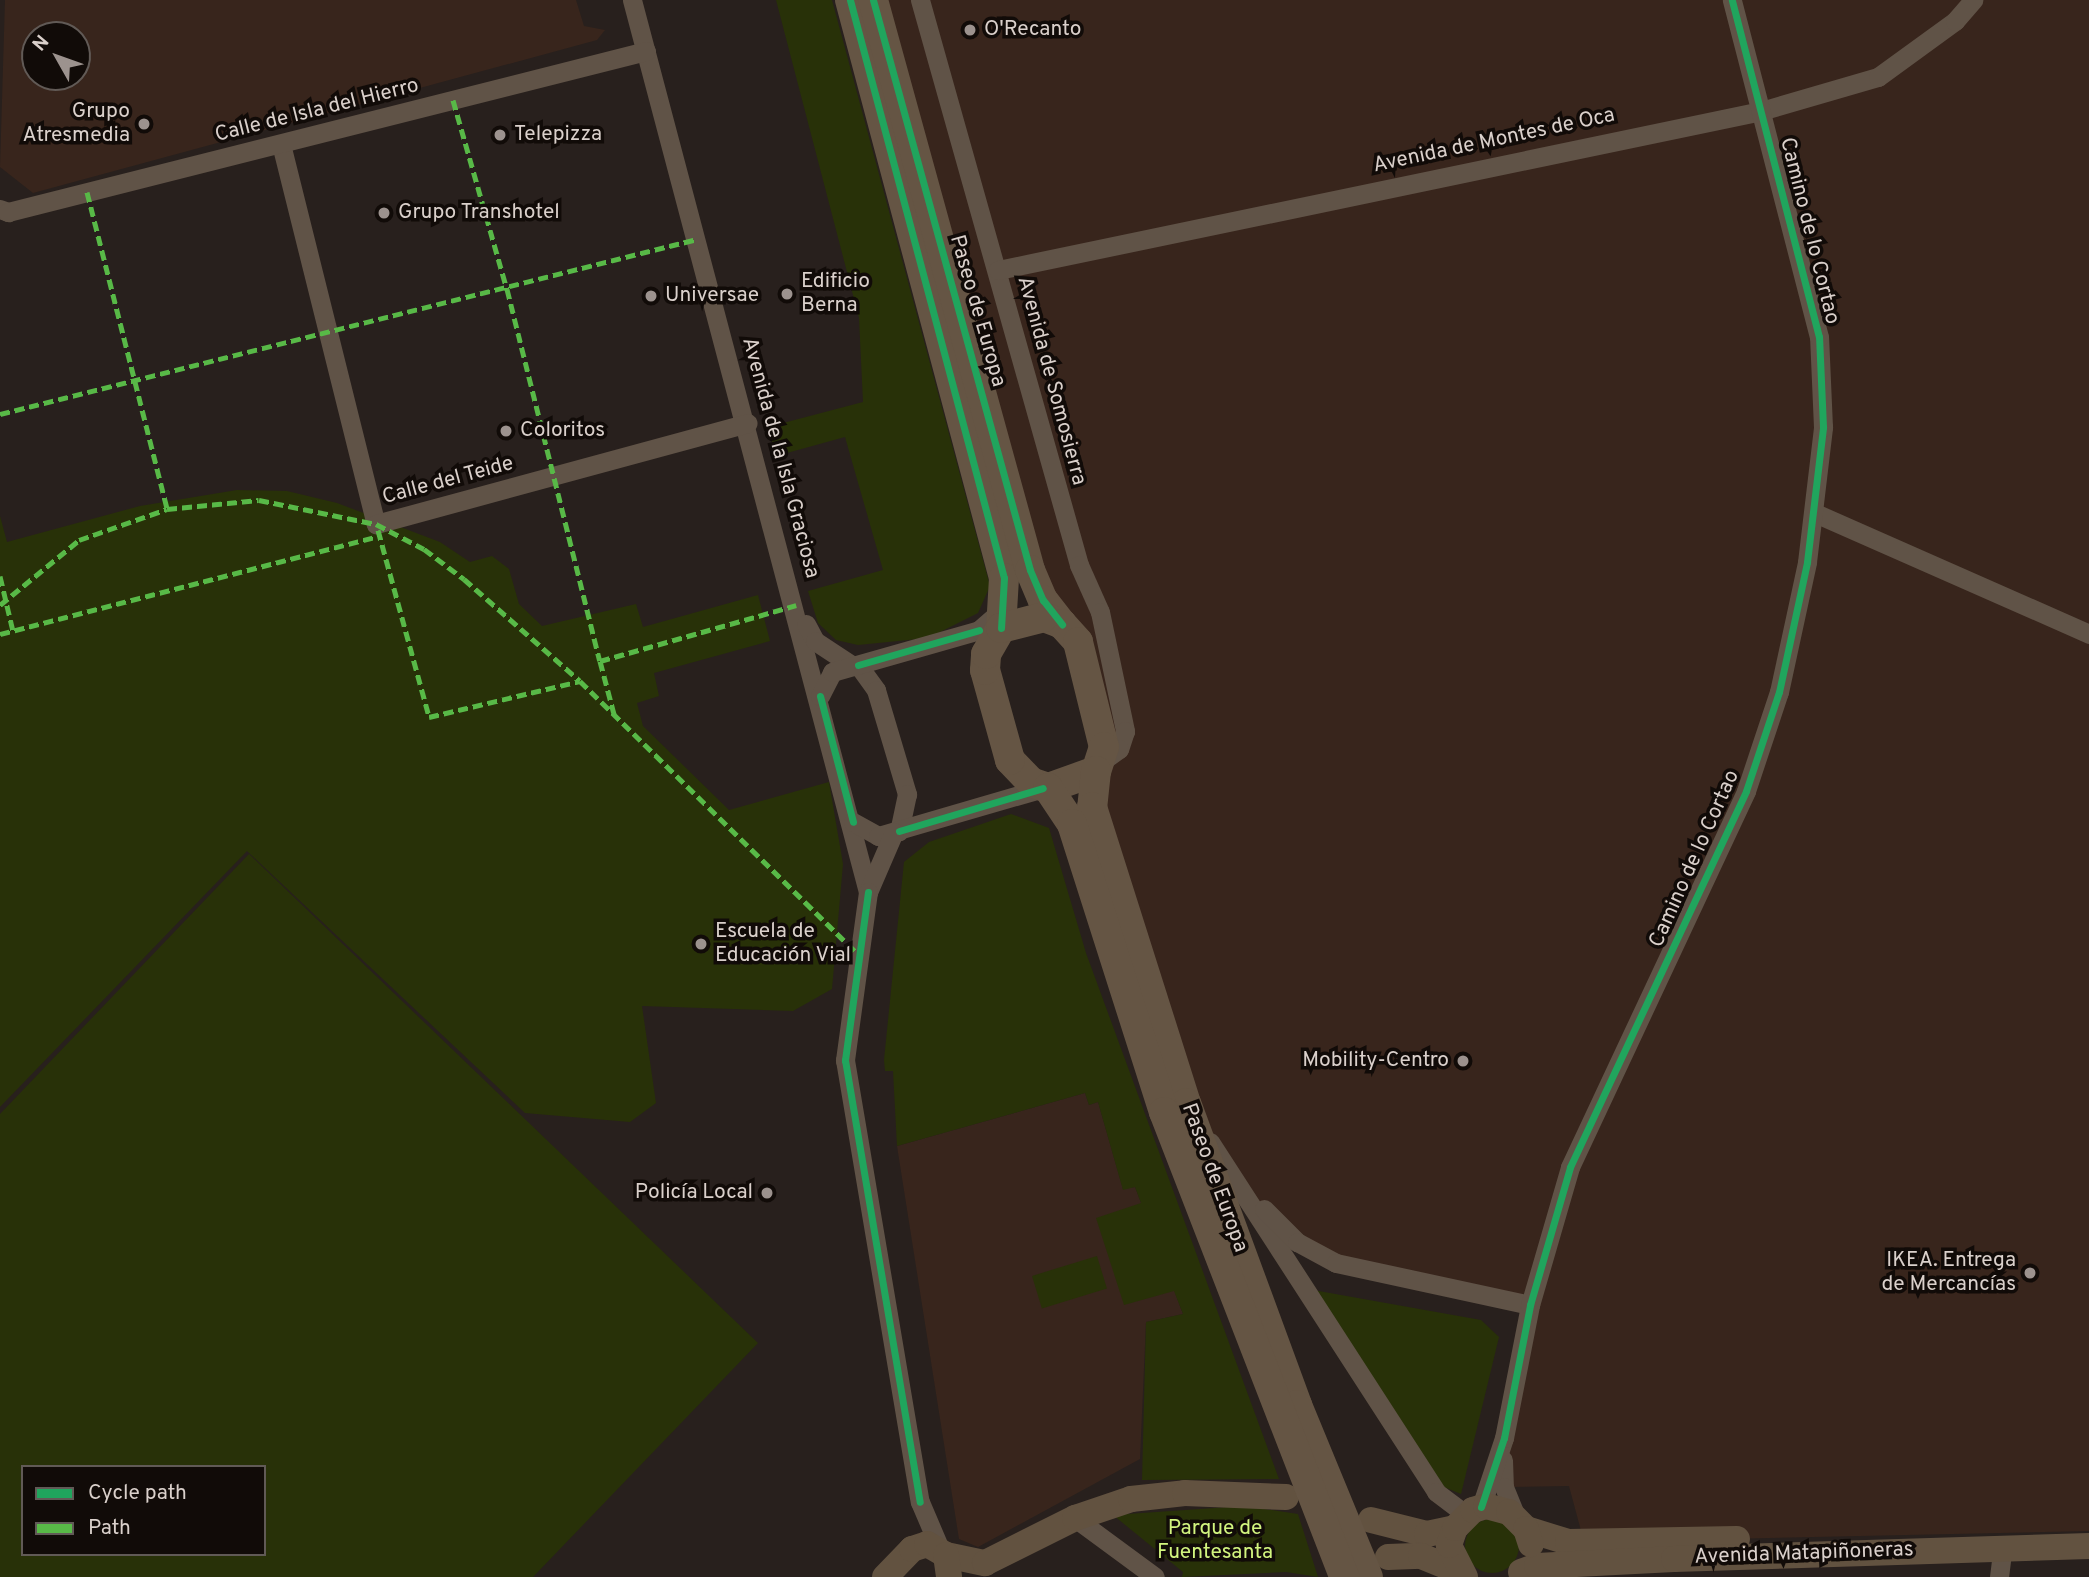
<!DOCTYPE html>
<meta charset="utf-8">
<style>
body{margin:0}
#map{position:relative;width:2089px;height:1577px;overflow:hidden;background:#28201d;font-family:Overpass,sans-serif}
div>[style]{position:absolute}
.built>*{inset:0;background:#38251c}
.green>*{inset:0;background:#283108;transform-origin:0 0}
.round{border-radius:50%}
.street>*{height:19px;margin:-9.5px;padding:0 9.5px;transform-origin:9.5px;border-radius:9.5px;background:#605347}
.secondary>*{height:26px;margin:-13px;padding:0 13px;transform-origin:13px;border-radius:13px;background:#625240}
.primary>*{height:30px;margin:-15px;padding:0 15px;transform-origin:15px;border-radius:15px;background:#655544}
.quiet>*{height:5px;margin-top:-2.5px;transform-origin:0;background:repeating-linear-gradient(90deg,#58b947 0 10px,transparent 0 15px)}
.cycleway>*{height:7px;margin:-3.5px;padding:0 3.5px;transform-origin:3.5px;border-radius:3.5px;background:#20a55d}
.dots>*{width:19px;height:19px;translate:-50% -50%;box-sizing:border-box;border:4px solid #110b08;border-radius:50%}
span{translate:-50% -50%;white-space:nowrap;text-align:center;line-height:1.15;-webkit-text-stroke:7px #110b08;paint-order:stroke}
.poi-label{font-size:21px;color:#dad0cb}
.left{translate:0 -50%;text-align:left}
.right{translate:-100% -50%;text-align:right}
.street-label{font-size:21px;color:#dad0cb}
.park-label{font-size:21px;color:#d2f47f}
.legend{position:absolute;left:21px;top:1465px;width:245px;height:91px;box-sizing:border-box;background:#110b08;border:2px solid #615a56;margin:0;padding:9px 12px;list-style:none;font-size:21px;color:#dad0cb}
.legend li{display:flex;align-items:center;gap:14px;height:35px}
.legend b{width:35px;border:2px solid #615a56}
.north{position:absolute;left:21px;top:21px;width:70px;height:70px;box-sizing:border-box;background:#110b08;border:2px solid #615a56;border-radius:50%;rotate:310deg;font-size:19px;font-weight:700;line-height:28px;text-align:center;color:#dad0cb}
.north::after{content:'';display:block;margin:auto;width:24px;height:32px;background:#9c928e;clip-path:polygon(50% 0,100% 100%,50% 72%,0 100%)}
</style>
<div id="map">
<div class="built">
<div style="clip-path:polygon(evenodd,5px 0,576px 0,584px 26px,605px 30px,597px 40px,33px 193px,0 167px,5px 0,77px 35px,77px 77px,35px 77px,35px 35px,77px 35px)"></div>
<div style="clip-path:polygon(873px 0,2089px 0,2089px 1531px,1584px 1542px,1569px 1486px,1504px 1487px,1529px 1305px,1373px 1273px,1276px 1224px,1212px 1146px,1096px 771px,1062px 624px)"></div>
<div style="clip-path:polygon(1085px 1093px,1089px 1105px,1098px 1102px,1123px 1189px,1135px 1187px,1183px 1314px,1146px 1322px,1140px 1459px,978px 1547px,959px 1539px,897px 1146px)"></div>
</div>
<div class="green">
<div style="clip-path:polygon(776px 0,832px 0,990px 586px,978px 613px,928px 638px,858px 645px,836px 640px,818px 623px,808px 591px,883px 570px,845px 437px,776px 456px,768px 427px,863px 402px,859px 318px)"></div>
<div style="clip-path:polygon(237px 490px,287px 491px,337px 503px,440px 542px,470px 562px,492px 556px,509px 569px,519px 604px,542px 626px,636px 604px,643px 627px,758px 595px,770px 641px,654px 673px,659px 696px,637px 703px,643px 726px,729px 810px,829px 782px,843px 864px,832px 989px,793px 1011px,642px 1006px,656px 1103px,630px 1122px,525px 1113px,247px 851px,0 1107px,0 516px,7px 542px,140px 506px)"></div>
<div style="clip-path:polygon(1011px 814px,1049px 828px,1086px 953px,1279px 1479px,1142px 1480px,1146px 1322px,1183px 1314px,1174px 1291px,1124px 1305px,1096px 1218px,1141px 1203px,1135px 1187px,1123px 1190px,1098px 1102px,1089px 1105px,1085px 1093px,897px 1146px,893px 1071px,885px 1071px,884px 1060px,904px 862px,929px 842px)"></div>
<div style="clip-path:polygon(evenodd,249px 854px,758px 1343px,533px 1577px,0 1577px,0 1114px,249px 854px,23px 1467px,264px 1467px,264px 1554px,23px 1554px,23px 1467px)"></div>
<div style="left:1097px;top:1256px;width:34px;height:68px;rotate:73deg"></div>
<div style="clip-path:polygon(1313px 1290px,1481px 1320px,1499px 1337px,1461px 1494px,1444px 1487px)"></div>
<div style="clip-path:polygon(1244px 1506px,1298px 1514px,1318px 1577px,1286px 1572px,1182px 1577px,1183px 1572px,1113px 1515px)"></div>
<div class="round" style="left:1465px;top:1519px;width:54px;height:54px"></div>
</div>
<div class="street">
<div style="left:632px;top:0;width:923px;rotate:75.18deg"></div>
<div style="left:920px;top:0;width:587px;rotate:74.28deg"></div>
<div style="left:1079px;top:565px;width:51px;rotate:65.9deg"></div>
<div style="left:1100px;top:612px;width:122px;rotate:78.1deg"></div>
<div style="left:1125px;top:731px;width:19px;rotate:108deg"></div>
<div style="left:1119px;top:749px;width:24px;rotate:144deg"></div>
<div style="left:281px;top:144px;width:392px;rotate:76deg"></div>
<div style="left:376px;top:524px;width:385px;rotate:-15.2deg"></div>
<div style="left:0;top:209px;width:9px;rotate:21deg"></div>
<div style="left:8px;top:212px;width:658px;rotate:-14.16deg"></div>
<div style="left:998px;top:270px;width:779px;rotate:-11.77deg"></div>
<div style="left:1761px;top:111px;width:122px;rotate:-16.2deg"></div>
<div style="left:1878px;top:77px;width:95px;rotate:-36deg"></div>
<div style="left:1955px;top:21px;width:28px;rotate:-49deg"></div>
<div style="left:1815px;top:513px;width:300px;rotate:23.8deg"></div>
<div style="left:806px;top:624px;width:19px;rotate:62deg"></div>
<div style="left:815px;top:641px;width:45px;rotate:33.3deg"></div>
<div style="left:858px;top:665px;width:31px;rotate:54deg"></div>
<div style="left:876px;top:690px;width:109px;rotate:73.4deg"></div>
<div style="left:907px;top:794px;width:38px;rotate:102deg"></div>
<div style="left:820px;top:696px;width:27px;rotate:-63deg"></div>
<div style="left:832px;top:672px;width:153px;rotate:-15.9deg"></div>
<div style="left:979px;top:630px;width:32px;rotate:-41deg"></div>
<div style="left:853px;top:822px;width:29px;rotate:29deg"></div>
<div style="left:878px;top:836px;width:172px;rotate:-16.2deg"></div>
<div style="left:894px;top:832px;width:65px;rotate:113.4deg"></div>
<div style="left:868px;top:892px;width:170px;rotate:97.8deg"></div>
<div style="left:845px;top:1060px;width:448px;rotate:80.4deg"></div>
<div style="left:920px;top:1502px;width:51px;rotate:66.9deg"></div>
<div style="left:1210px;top:1142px;width:417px;rotate:57.1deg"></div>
<div style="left:1436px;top:1492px;width:36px;rotate:37deg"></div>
<div style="left:1264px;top:1209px;width:47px;rotate:45deg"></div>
<div style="left:1297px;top:1242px;width:44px;rotate:28.3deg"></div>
<div style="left:1336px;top:1263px;width:198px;rotate:12.2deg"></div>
<div style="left:1503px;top:1460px;width:27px;rotate:88deg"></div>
<div style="left:1504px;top:1487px;width:32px;rotate:68deg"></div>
<div style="left:1481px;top:1507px;width:73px;rotate:-71.6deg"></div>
<div style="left:1504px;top:1438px;width:136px;rotate:-78.9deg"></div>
<div style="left:1530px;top:1305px;width:144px;rotate:-73.8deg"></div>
<div style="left:1570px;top:1167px;width:415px;rotate:-64.9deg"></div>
<div style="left:1746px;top:791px;width:104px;rotate:-71.6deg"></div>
<div style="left:1779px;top:692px;width:133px;rotate:-77.8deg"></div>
<div style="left:1807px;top:562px;width:136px;rotate:-83.2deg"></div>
<div style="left:1823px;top:427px;width:90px;rotate:-92.5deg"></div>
<div style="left:1819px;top:337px;width:348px;rotate:-104.5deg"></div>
<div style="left:1075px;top:1518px;width:99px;rotate:36.4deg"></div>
<div style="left:1999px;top:1577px;width:31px;rotate:-83deg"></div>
</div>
<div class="secondary">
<div style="left:1371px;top:1520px;width:58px;rotate:14deg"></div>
<div style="left:1427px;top:1534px;width:29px;rotate:-12deg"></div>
<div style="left:1526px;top:1529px;width:44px;rotate:17.2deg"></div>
<div style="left:1568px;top:1542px;width:169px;rotate:-1deg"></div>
<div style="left:946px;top:1555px;width:40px;rotate:12deg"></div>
<div style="left:985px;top:1563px;width:101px;rotate:-26.6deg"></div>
<div style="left:1075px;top:1518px;width:59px;rotate:-18.7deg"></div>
<div style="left:1131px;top:1499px;width:54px;rotate:-6.3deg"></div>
<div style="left:1185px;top:1493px;width:101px;rotate:2.3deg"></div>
<div style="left:1388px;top:1557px;width:33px;rotate:-2deg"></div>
<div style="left:1421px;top:1556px;width:40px;rotate:22deg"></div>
<div style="left:1521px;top:1572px;width:17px;rotate:-21deg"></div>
<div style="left:1537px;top:1566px;width:137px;rotate:-2.9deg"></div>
<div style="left:1674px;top:1559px;width:415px;rotate:-1.8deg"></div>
<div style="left:885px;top:1577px;width:39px;rotate:-46deg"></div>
<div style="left:912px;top:1549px;width:16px;rotate:-18deg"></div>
<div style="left:927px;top:1544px;width:22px;rotate:30deg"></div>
<div style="left:946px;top:1555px;width:22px;rotate:82deg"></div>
<div style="left:1465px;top:1577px;width:36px;rotate:-117deg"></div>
<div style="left:1449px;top:1545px;width:18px;rotate:-71deg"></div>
<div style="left:1455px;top:1528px;width:25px;rotate:-45deg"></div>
<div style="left:1473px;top:1510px;width:14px;rotate:-17deg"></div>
<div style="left:1486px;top:1506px;width:24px;rotate:15deg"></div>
<div style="left:1509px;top:1512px;width:24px;rotate:45deg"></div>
<div style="left:1526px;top:1529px;width:16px;rotate:72deg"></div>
</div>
<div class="primary">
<div style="left:850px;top:0;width:598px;rotate:75.08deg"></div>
<div style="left:1004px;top:578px;width:50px;rotate:93.4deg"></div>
<div style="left:873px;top:0;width:591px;rotate:74.6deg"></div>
<div style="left:1030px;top:570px;width:33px;rotate:67deg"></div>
<div style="left:1043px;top:600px;width:31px;rotate:52deg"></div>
<div style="left:1044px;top:617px;width:19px;rotate:21deg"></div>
<div style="left:1062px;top:624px;width:24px;rotate:48deg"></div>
<div style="left:1078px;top:642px;width:108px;rotate:76.1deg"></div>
<div style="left:1104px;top:747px;width:25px;rotate:108deg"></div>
<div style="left:1096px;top:771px;width:51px;rotate:160.5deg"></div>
<div style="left:1048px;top:788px;width:18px;rotate:-161deg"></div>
<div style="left:1031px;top:782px;width:30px;rotate:-134deg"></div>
<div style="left:1010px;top:760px;width:93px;rotate:-105.5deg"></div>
<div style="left:985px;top:670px;width:16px;rotate:-86deg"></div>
<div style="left:986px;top:654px;width:30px;rotate:-60deg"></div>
<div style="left:1001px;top:628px;width:44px;rotate:-14.3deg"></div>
<div style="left:1096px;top:771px;width:36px;rotate:96deg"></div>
<div style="left:1092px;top:807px;width:311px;rotate:72.4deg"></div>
<div style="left:1186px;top:1103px;width:322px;rotate:69.8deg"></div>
<div style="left:1297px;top:1405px;width:186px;rotate:67.6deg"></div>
<div style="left:1048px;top:788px;width:43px;rotate:56.3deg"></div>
<div style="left:1072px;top:824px;width:302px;rotate:72.3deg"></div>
<div style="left:1164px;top:1112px;width:499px;rotate:68.8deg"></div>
</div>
<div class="quiet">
<div style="left:453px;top:100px;width:197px;rotate:74.1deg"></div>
<div style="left:507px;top:289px;width:383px;rotate:76deg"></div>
<div style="left:600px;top:661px;width:204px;rotate:-15.9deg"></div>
<div style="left:87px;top:192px;width:327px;rotate:75.8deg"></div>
<div style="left:0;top:414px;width:719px;rotate:-14.09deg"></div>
<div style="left:378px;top:530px;width:194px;rotate:74.7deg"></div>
<div style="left:429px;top:717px;width:155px;rotate:-13.4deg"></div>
<div style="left:0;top:576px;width:57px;rotate:76.7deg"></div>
<div style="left:0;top:605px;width:102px;rotate:-39.4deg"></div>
<div style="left:79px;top:540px;width:93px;rotate:-19.4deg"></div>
<div style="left:167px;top:509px;width:92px;rotate:-5.6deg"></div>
<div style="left:259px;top:500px;width:119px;rotate:11.6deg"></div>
<div style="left:376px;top:524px;width:54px;rotate:27.5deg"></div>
<div style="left:424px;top:549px;width:50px;rotate:36.9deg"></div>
<div style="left:464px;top:579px;width:154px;rotate:41.3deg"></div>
<div style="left:580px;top:681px;width:390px;rotate:44.5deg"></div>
<div style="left:0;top:634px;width:391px;rotate:-14.5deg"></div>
<div style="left:600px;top:661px;width:55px;rotate:75.2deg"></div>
</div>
<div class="cycleway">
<div style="left:850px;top:0;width:598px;rotate:75.08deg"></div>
<div style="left:1004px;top:578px;width:50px;rotate:93.4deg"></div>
<div style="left:873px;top:0;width:591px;rotate:74.6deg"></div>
<div style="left:1030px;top:570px;width:33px;rotate:67deg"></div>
<div style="left:1043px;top:600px;width:31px;rotate:52deg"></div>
<div style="left:858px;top:665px;width:126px;rotate:-16.1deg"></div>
<div style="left:820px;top:696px;width:130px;rotate:75.3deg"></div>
<div style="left:899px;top:831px;width:150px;rotate:-16.6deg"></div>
<div style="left:868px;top:892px;width:170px;rotate:97.8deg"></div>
<div style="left:845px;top:1060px;width:448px;rotate:80.4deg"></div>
<div style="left:1481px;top:1507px;width:73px;rotate:-71.6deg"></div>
<div style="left:1504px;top:1438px;width:136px;rotate:-78.9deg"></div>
<div style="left:1530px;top:1305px;width:144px;rotate:-73.8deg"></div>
<div style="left:1570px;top:1167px;width:415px;rotate:-64.9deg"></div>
<div style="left:1746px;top:791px;width:104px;rotate:-71.6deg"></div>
<div style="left:1779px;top:692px;width:133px;rotate:-77.8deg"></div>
<div style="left:1807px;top:562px;width:136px;rotate:-83.2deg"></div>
<div style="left:1823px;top:427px;width:90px;rotate:-92.5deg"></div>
<div style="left:1819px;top:337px;width:348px;rotate:-104.5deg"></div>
</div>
<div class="dots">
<div style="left:970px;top:30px;background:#9c928e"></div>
<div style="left:144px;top:124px;background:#9c928e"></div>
<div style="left:500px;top:135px;background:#9c928e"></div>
<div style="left:384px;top:213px;background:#9c928e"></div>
<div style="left:787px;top:294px;background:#9c928e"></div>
<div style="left:651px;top:296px;background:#9c928e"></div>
<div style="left:506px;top:431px;background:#9c928e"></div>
<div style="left:701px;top:944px;background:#9c928e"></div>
<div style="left:1463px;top:1061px;background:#9c928e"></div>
<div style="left:767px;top:1193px;background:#9c928e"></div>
<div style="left:2030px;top:1273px;background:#9c928e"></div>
</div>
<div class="poi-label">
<span class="left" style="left:984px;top:30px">O'Recanto</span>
<span class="right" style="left:130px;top:124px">Grupo<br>Atresmedia</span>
<span class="left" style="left:514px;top:135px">Telepizza</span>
<span class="left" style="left:398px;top:213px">Grupo Transhotel</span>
<span class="left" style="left:801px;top:294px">Edificio<br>Berna</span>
<span class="left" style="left:665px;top:296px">Universae</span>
<span class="left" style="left:520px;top:431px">Coloritos</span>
<span class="left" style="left:715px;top:944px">Escuela de<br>Educación Vial</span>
<span class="right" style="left:1449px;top:1061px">Mobility-Centro</span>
<span class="right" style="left:753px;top:1193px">Policía Local</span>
<span class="right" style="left:2016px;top:1273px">IKEA. Entrega<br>de Mercancías</span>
</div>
<div class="street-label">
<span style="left:317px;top:111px;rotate:-14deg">Calle de Isla del Hierro</span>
<span style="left:1494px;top:141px;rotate:-12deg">Avenida de Montes de Oca</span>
<span style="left:1809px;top:231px;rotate:76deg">Camino de lo Cortao</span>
<span style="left:977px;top:311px;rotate:74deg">Paseo de Europa</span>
<span style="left:1051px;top:381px;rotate:75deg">Avenida de Somosierra</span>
<span style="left:780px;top:458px;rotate:75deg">Avenida de la Isla Graciosa</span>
<span style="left:448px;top:481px;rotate:-15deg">Calle del Teide</span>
<span style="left:1695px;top:859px;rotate:-66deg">Camino de lo Cortao</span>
<span style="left:1214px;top:1178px;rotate:70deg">Paseo de Europa</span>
<span style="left:1804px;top:1554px;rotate:-2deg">Avenida Matapiñoneras</span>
</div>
<div class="park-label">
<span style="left:1215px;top:1541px">Parque de<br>Fuentesanta</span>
</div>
<ul class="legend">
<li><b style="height:9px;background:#20a55d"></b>Cycle path</li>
<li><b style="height:9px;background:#58b947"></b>Path</li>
</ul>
<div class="north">N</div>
</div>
